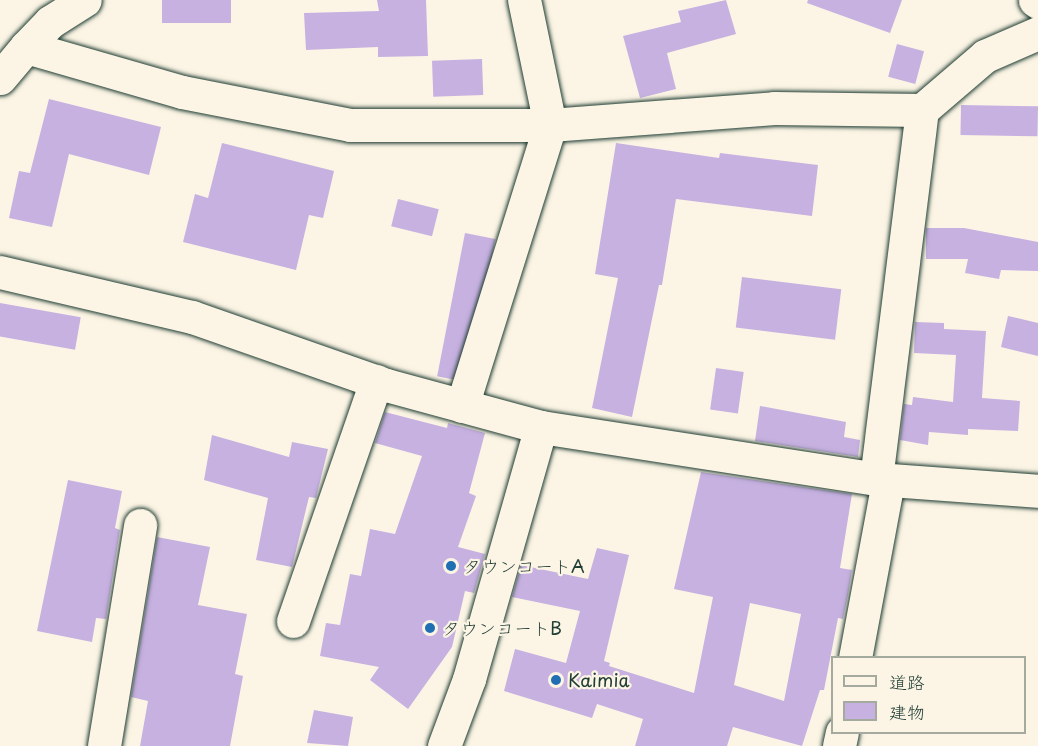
<!DOCTYPE html>
<meta charset="utf-8">
<style>
body{margin:0}
#map{position:relative;width:1038px;height:746px;overflow:hidden;background:#fcf5e5;font-family:"Playpen Sans","Klee One",sans-serif}
div>[style]{position:absolute}
.building>*{inset:0;background:#c7b1e1;transform-origin:0 0}
.roads{filter:drop-shadow(0 0 2px #1f3d34) drop-shadow(0 0 2px #1f3d34)}
.minor>*{height:33px;margin:-16.5px;padding:0 16.5px;transform-origin:16.5px;border-radius:16.5px;background:#fcf5e5}
.dots>*{width:16px;height:16px;translate:-50% -50%;box-sizing:border-box;border:3px solid #fcf5e5;border-radius:50%}
span{translate:-50% -50%;white-space:nowrap;text-align:center;line-height:1.15;-webkit-text-stroke:4.5px #fcf5e5;paint-order:stroke}
.poi-label{font-size:18px;color:#1f3d34}
.left{translate:0 -50%;text-align:left}
.legend{position:absolute;left:831px;top:656px;width:195px;height:78px;box-sizing:border-box;background:#fcf5e5;border:2px solid #a4ab9e;margin:0;padding:8px 10px;list-style:none;font-size:18px;color:#1f3d34}
.legend li{display:flex;align-items:center;gap:12px;height:30px}
.legend b{width:30px;border:2px solid #a4ab9e}
</style>
<div id="map">
<div class="building">
<div style="left:162px;top:0;width:69px;height:23px"></div>
<div style="clip-path:polygon(377px 0,426px 0,428px 56px,378px 57px,378px 47px,306px 50px,304px 13px,379px 11px)"></div>
<div style="clip-path:polygon(726px 0,736px 34px,667px 53px,676px 89px,640px 98px,623px 36px,681px 22px,678px 11px)"></div>
<div style="clip-path:polygon(808px 0,902px 0,890px 33px,807px 3px)"></div>
<div style="left:897px;top:44px;width:28px;height:34px;rotate:15deg"></div>
<div style="left:482px;top:59px;width:36px;height:50px;rotate:88deg"></div>
<div style="clip-path:polygon(49px 99px,161px 127px,149px 175px,69px 154px,52px 227px,9px 218px,19px 171px,30px 173px)"></div>
<div style="left:961px;top:105px;width:77px;height:30px;rotate:1deg"></div>
<div style="clip-path:polygon(222px 143px,334px 171px,323px 218px,309px 215px,296px 270px,183px 242px,195px 194px,208px 198px)"></div>
<div style="clip-path:polygon(616px 143px,719px 158px,720px 153px,818px 165px,812px 216px,676px 199px,662px 285px,659px 285px,632px 417px,592px 408px,618px 278px,595px 274px)"></div>
<div style="left:398px;top:199px;width:42px;height:28px;rotate:14deg"></div>
<div style="clip-path:polygon(926px 228px,964px 228px,1038px 242px,1038px 271px,1001px 270px,999px 279px,965px 273px,968px 259px,926px 259px)"></div>
<div style="left:465px;top:233px;width:31px;height:146px;rotate:11deg"></div>
<div style="left:742px;top:277px;width:100px;height:51px;rotate:7deg"></div>
<div style="left:0;top:303px;width:82px;height:33px;rotate:10deg"></div>
<div style="clip-path:polygon(1008px 316px,1038px 323px,1038px 356px,1001px 347px)"></div>
<div style="clip-path:polygon(915px 322px,944px 323px,944px 329px,986px 331px,982px 398px,1020px 401px,1018px 431px,968px 429px,968px 435px,929px 432px,928px 445px,900px 440px,904px 404px,912px 405px,913px 397px,953px 402px,956px 355px,914px 353px)"></div>
<div style="left:716px;top:368px;width:28px;height:42px;rotate:8deg"></div>
<div style="clip-path:polygon(760px 406px,846px 422px,844px 437px,860px 440px,858px 457px,755px 441px)"></div>
<div style="clip-path:polygon(385px 412px,447px 428px,448px 423px,485px 433px,469px 493px,476px 496px,458px 547px,485px 554px,474px 593px,465px 591px,452px 647px,408px 709px,370px 680px,379px 667px,320px 656px,326px 623px,340px 625px,350px 574px,361px 576px,370px 529px,395px 534px,422px 456px,375px 443px)"></div>
<div style="clip-path:polygon(212px 435px,289px 457px,292px 442px,328px 449px,316px 498px,309px 497px,292px 567px,256px 560px,268px 498px,204px 480px)"></div>
<div style="clip-path:polygon(evenodd,701px 472px,852px 494px,840px 568px,852px 570px,848px 595px,843px 619px,838px 618px,824px 690px,820px 690px,802px 746px,733px 727px,727px 746px,635px 746px,643px 719px,597px 704px,592px 718px,504px 691px,515px 649px,566px 663px,580px 611px,512px 597px,521px 565px,588px 579px,597px 548px,629px 555px,604px 661px,610px 663px,609px 666px,694px 693px,713px 597px,674px 589px,701px 472px,750px 603px,801px 614px,784px 701px,734px 685px,750px 603px)"></div>
<div style="clip-path:polygon(68px 480px,122px 491px,115px 528px,120px 530px,106px 619px,96px 618px,92px 642px,37px 631px)"></div>
<div style="clip-path:polygon(157px 537px,210px 547px,198px 605px,247px 614px,235px 674px,243px 676px,230px 746px,140px 746px,148px 701px,131px 697px)"></div>
<div style="clip-path:polygon(314px 710px,353px 717px,348px 746px,307px 743px)"></div>
</div>
<div class="roads">
<div class="minor">
<div style="left:1035px;top:0;width:4px;rotate:34deg"></div>
<div style="left:26px;top:47px;width:35px;rotate:-46deg"></div>
<div style="left:50px;top:22px;width:41px;rotate:-32.2deg"></div>
<div style="left:0;top:78px;width:40px;rotate:-50deg"></div>
<div style="left:26px;top:47px;width:162px;rotate:16.1deg"></div>
<div style="left:182px;top:92px;width:171px;rotate:11.1deg"></div>
<div style="left:350px;top:125px;width:200px"></div>
<div style="left:550px;top:125px;width:225px;rotate:-4.3deg"></div>
<div style="left:774px;top:108px;width:148px;rotate:0.8deg"></div>
<div style="left:922px;top:110px;width:83px;rotate:-40.6deg"></div>
<div style="left:985px;top:56px;width:58px;rotate:-23.5deg"></div>
<div style="left:0;top:272px;width:197px;rotate:13.2deg"></div>
<div style="left:192px;top:317px;width:206px;rotate:19.3deg"></div>
<div style="left:386px;top:385px;width:161px;rotate:15.2deg"></div>
<div style="left:541px;top:427px;width:339px;rotate:8.8deg"></div>
<div style="left:876px;top:479px;width:162px;rotate:4.2deg"></div>
<div style="left:462px;top:406px;width:294px;rotate:-72.6deg"></div>
<div style="left:550px;top:125px;width:128px;rotate:-101.7deg"></div>
<div style="left:876px;top:479px;width:372px;rotate:-82.9deg"></div>
<div style="left:293px;top:621px;width:254px;rotate:-70.9deg"></div>
<div style="left:855px;top:658px;width:180px;rotate:-79.4deg"></div>
<div style="left:104px;top:746px;width:224px;rotate:-80.7deg"></div>
<div style="left:444px;top:746px;width:72px;rotate:-69.5deg"></div>
<div style="left:469px;top:679px;width:262px;rotate:-74.1deg"></div>
<div style="left:839px;top:746px;width:14px;rotate:-78deg"></div>
</div>
</div>
<div class="dots">
<div style="left:451px;top:566px;background:#1f6fb2"></div>
<div style="left:430px;top:628px;background:#1f6fb2"></div>
<div style="left:556px;top:680px;background:#1f6fb2"></div>
</div>
<div class="poi-label">
<span class="left" style="left:463px;top:566px">タウンコートA</span>
<span class="left" style="left:442px;top:628px">タウンコートB</span>
<span class="left" style="left:568px;top:680px">Kaimia</span>
</div>
<ul class="legend">
<li><b style="height:8px;background:#fcf5e5"></b>道路</li>
<li><b style="height:16px;background:#c7b1e1"></b>建物</li>
</ul>
</div>
